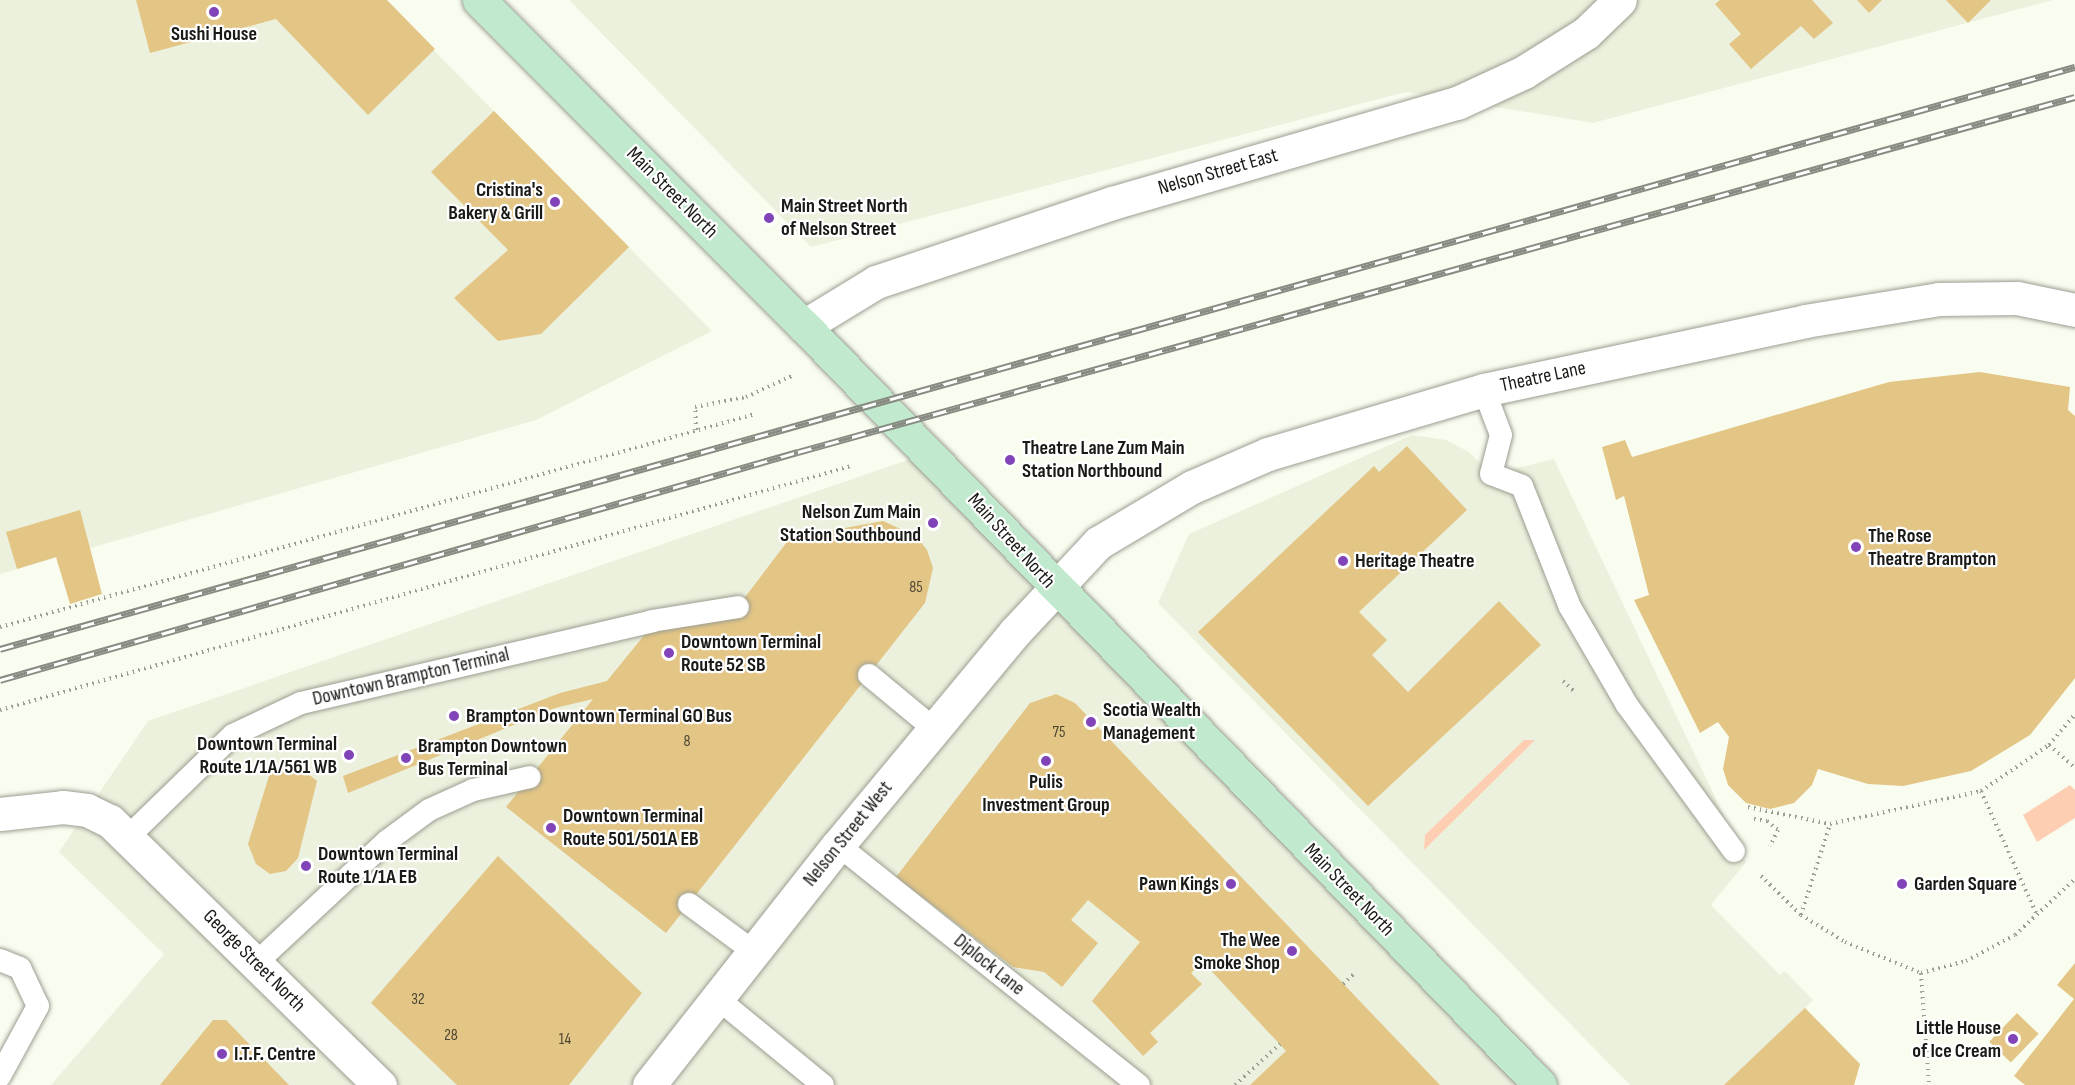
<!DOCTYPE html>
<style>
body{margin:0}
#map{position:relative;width:2075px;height:1085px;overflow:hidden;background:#f9fdf0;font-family:"Sofia Sans Condensed",sans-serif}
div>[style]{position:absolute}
.built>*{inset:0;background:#ecf1dd}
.green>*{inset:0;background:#feceb3}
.building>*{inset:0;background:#e3c585;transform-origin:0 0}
.path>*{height:4px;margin-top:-2px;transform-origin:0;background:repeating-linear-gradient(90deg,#9b9e94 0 1.5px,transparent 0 6px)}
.roads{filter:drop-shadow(0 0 2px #9b9e92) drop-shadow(0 0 2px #9b9e92)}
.lane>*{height:22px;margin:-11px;padding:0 11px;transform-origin:11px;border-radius:11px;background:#fff}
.street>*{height:33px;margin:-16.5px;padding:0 16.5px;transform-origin:16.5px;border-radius:16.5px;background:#fff}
.primary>*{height:33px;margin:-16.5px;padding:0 16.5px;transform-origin:16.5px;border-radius:16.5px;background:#c1e9ce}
.rail>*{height:7px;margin-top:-3.5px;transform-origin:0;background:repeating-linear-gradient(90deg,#fff 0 14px,#888b82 0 28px);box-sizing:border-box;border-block:2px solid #888b82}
.dots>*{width:16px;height:16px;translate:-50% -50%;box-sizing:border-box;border:3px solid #fff;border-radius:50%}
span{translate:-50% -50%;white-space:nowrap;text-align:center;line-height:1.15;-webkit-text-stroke:4.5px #fff;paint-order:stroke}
.number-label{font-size:16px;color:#4c4632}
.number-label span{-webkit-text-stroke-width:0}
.poi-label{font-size:20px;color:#1a1b17;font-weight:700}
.right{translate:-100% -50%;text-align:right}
.left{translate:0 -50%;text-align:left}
.street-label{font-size:20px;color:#1a1b17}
</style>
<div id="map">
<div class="built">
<div style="clip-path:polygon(0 0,384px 0,712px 331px,536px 420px,0 574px)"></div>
<div style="clip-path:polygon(569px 0,2053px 0,1593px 123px,1406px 92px,811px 247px)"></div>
<div style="clip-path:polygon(1412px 435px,1446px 440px,1469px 452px,1491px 474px,1554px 459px,1746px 862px,1711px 905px,1780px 975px,1785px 971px,1813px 1000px,1805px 1008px,1860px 1064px,1854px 1085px,1630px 1085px,1158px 603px,1189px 534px)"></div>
<div style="clip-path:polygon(928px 453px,1540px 1085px,51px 1085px,164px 954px,59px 852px,148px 721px)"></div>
</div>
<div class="green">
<div style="clip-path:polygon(1524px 740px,1535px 740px,1424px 850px,1425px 835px)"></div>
<div style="clip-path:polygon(2070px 785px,2075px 790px,2075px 818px,2037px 842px,2023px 815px)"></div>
</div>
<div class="building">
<div style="clip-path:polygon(136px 0,387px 0,435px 49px,368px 115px,276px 19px,150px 53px)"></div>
<div style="clip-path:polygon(1720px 0,1812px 0,1833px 23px,1814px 39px,1801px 26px,1751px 69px,1729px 44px,1741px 34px,1715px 4px)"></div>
<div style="clip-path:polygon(1857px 0,1882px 0,1869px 13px)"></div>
<div style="clip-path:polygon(1946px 0,1991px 0,1968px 23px)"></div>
<div style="clip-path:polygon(494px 111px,629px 247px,541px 334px,498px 341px,454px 298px,508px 250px,431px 172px)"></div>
<div style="clip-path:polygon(1980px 372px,2070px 387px,2068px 410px,2075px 416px,2075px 678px,2030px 735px,1971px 771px,1903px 786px,1868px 784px,1818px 769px,1812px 785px,1794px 803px,1770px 809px,1746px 803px,1728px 785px,1723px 769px,1729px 737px,1718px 722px,1700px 733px,1634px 600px,1649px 595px,1624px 496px,1616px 500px,1602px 447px,1625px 440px,1632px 457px,1889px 382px)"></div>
<div style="clip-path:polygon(1407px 446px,1467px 510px,1359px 612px,1387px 640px,1372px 655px,1408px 692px,1499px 601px,1541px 645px,1368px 806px,1198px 632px,1374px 466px,1379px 472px)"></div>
<div style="clip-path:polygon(80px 510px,102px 594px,70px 604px,56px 557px,17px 569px,6px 532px)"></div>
<div style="clip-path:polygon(883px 521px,916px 536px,927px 550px,933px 568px,925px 603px,666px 933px,506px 807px,593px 699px,555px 708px,348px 793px,343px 776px,560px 693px,607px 681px,654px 623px,733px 613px,790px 538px)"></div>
<div style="clip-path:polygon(1056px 694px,1075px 703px,1440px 1085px,1250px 1085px,1286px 1051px,1203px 962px,1191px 973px,1202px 984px,1150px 1033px,1158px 1042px,1143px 1056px,1092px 1001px,1140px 942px,1088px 900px,1071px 920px,1098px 943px,1062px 987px,1044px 972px,1013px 967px,896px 877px,1030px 703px)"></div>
<div style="clip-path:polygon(293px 762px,317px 781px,298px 858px,286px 871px,270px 874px,256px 864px,248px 844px,269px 776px,279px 765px)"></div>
<div style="clip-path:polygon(498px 856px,642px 993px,569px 1085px,457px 1085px,371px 1003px)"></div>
<div style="clip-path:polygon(2075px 963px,2075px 1085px,2025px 1085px,2014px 1076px,2074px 999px,2057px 985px)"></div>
<div style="clip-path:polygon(1805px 1008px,1860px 1064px,1854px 1085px,1724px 1085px)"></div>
<div style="left:2017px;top:1013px;width:30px;height:40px;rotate:44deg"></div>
<div style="clip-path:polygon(213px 1020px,226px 1020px,289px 1085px,160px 1085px)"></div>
</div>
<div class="path">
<div style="left:696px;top:430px;width:23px;rotate:-92deg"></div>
<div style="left:695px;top:407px;width:52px;rotate:-11.1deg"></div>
<div style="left:746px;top:397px;width:53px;rotate:-24.6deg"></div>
<div style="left:0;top:627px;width:784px;rotate:-15.75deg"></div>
<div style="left:1563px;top:681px;width:18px;rotate:43deg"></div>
<div style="left:0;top:710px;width:885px;rotate:-16deg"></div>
<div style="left:2049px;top:745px;width:35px;rotate:41deg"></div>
<div style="left:1981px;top:791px;width:136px;rotate:65.7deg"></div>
<div style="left:1748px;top:807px;width:84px;rotate:11.7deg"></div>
<div style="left:1830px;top:824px;width:155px;rotate:-12.3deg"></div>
<div style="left:1981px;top:791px;width:82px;rotate:-34.1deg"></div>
<div style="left:2049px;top:745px;width:40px;rotate:-50deg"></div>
<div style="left:1754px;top:819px;width:13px;rotate:9deg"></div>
<div style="left:1767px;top:821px;width:14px;rotate:39deg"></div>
<div style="left:1778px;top:830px;width:18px;rotate:117deg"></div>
<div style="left:1761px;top:876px;width:56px;rotate:44.3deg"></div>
<div style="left:1801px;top:915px;width:52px;rotate:31.5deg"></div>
<div style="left:1845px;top:942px;width:82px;rotate:22.2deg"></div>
<div style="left:1921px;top:973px;width:112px;rotate:85.9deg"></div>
<div style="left:1801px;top:915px;width:96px;rotate:-72.3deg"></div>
<div style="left:1921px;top:973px;width:47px;rotate:-14.9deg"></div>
<div style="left:1966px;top:961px;width:55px;rotate:-28deg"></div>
<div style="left:2015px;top:935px;width:82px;rotate:-43deg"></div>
<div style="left:1343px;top:984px;width:16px;rotate:-43deg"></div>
<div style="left:1235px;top:1085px;width:61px;rotate:-42.3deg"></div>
</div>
<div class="roads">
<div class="lane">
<div style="left:1484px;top:390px;width:48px;rotate:69.3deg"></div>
<div style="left:1501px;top:435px;width:40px;rotate:104.4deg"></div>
<div style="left:1491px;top:474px;width:33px;rotate:21deg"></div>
<div style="left:1522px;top:486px;width:130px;rotate:68.4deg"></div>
<div style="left:1570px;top:607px;width:113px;rotate:59.8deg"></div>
<div style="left:1627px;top:705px;width:181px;rotate:53.8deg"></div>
<div style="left:869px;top:675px;width:85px;rotate:39.7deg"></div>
<div style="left:128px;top:837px;width:146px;rotate:-44.2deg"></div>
<div style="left:233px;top:735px;width:75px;rotate:-25.2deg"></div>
<div style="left:301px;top:703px;width:360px;rotate:-13.1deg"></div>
<div style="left:652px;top:621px;width:87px;rotate:-9.2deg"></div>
<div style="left:838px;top:845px;width:385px;rotate:38.6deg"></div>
<div style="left:689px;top:904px;width:79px;rotate:36.3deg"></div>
<div style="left:0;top:960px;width:22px;rotate:22deg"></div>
<div style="left:20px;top:968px;width:42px;rotate:64.7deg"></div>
<div style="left:38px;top:1006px;width:80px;rotate:118.5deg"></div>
<div style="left:256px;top:963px;width:179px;rotate:-43deg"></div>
<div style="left:387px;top:841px;width:52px;rotate:-36.4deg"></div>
<div style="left:429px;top:810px;width:48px;rotate:-24.4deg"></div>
<div style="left:473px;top:790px;width:58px;rotate:-12.8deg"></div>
<div style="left:717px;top:998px;width:137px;rotate:39.4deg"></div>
</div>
<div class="street">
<div style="left:804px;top:326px;width:84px;rotate:-31.4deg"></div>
<div style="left:876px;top:282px;width:249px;rotate:-18.5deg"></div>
<div style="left:1112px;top:203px;width:359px;rotate:-16.2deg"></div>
<div style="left:1457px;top:103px;width:74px;rotate:-24.8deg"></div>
<div style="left:1524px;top:72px;width:73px;rotate:-32.2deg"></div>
<div style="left:1586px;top:33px;width:47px;rotate:-44.1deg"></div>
<div style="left:0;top:814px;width:63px;rotate:-6.3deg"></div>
<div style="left:63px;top:807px;width:24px;rotate:7deg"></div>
<div style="left:87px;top:810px;width:25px;rotate:26deg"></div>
<div style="left:110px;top:821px;width:378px;rotate:44.4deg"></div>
<div style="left:649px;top:1085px;width:305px;rotate:-51.8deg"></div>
<div style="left:838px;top:845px;width:277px;rotate:-50.3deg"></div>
<div style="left:1015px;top:632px;width:122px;rotate:-47deg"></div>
<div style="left:1098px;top:543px;width:109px;rotate:-30.8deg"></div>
<div style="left:1192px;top:487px;width:83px;rotate:-23.5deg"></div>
<div style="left:1268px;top:454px;width:225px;rotate:-16.5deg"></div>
<div style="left:1484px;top:390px;width:328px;rotate:-12.1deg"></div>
<div style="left:1805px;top:321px;width:136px;rotate:-9.3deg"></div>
<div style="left:1939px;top:299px;width:78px;rotate:-0.7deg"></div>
<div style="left:2017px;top:298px;width:59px;rotate:11.7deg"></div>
</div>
<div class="primary">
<div style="left:479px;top:0;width:460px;rotate:45.1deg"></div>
<div style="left:804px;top:326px;width:1057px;rotate:45.88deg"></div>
</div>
</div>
<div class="rail">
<div style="left:0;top:649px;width:2155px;rotate:-15.67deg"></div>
<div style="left:0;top:680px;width:830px;rotate:-15.95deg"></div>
<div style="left:798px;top:452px;width:1325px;rotate:-15.54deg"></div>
</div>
<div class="dots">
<div style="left:214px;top:12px;background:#8143b8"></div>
<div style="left:555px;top:202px;background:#8143b8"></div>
<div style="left:769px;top:218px;background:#8143b8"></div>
<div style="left:1010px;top:460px;background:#8143b8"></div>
<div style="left:933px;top:523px;background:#8143b8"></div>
<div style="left:1856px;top:547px;background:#8143b8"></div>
<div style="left:1343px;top:561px;background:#8143b8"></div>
<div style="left:669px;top:653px;background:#8143b8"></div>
<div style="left:454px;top:716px;background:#8143b8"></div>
<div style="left:1091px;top:722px;background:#8143b8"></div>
<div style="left:349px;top:755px;background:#8143b8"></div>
<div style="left:406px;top:758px;background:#8143b8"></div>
<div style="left:1046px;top:761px;background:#8143b8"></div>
<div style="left:551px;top:828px;background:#8143b8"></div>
<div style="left:306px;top:866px;background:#8143b8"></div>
<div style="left:1231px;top:884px;background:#8143b8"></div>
<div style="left:1902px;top:884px;background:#8143b8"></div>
<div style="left:1292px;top:951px;background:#8143b8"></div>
<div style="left:2013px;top:1039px;background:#8143b8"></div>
<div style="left:222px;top:1054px;background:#8143b8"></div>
</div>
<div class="number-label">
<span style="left:916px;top:588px">85</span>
<span style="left:1059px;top:733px">75</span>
<span style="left:687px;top:742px">8</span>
<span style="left:418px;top:1000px">32</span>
<span style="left:451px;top:1036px">28</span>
<span style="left:565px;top:1040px">14</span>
</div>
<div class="poi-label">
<span style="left:214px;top:34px">Sushi House</span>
<span class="right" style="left:543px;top:202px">Cristina's<br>Bakery &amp; Grill</span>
<span class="left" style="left:781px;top:218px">Main Street North<br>of Nelson Street</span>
<span class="left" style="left:1022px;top:460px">Theatre Lane Zum Main<br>Station Northbound</span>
<span class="right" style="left:921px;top:524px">Nelson Zum Main<br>Station Southbound</span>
<span class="left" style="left:1868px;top:548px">The Rose<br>Theatre Brampton</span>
<span class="left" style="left:1355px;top:561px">Heritage Theatre</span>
<span class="left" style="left:681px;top:654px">Downtown Terminal<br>Route 52 SB</span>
<span class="left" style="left:1103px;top:722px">Scotia Wealth<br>Management</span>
<span class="left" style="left:466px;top:716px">Brampton Downtown Terminal GO Bus</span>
<span class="right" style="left:337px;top:756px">Downtown Terminal<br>Route 1/1A/561 WB</span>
<span class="left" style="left:418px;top:758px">Brampton Downtown<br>Bus Terminal</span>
<span style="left:1046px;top:794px">Pulis<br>Investment Group</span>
<span class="left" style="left:563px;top:828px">Downtown Terminal<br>Route 501/501A EB</span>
<span class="left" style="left:318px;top:866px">Downtown Terminal<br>Route 1/1A EB</span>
<span class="right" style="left:1219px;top:884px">Pawn Kings</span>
<span class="left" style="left:1914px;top:884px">Garden Square</span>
<span class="right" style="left:1280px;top:952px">The Wee<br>Smoke Shop</span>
<span class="right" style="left:2001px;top:1040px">Little House<br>of Ice Cream</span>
<span class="left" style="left:234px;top:1054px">I.T.F. Centre</span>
</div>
<div class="street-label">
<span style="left:1218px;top:172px;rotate:-16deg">Nelson Street East</span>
<span style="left:672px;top:193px;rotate:45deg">Main Street North</span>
<span style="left:1543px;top:377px;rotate:-12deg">Theatre Lane</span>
<span style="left:1011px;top:541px;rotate:48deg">Main Street North</span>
<span style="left:411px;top:677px;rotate:-13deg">Downtown Brampton Terminal</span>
<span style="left:848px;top:834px;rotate:-51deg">Nelson Street West</span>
<span style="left:1349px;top:890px;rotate:46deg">Main Street North</span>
<span style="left:254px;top:961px;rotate:45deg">George Street North</span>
<span style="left:989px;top:965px;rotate:39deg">Diplock Lane</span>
</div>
</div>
